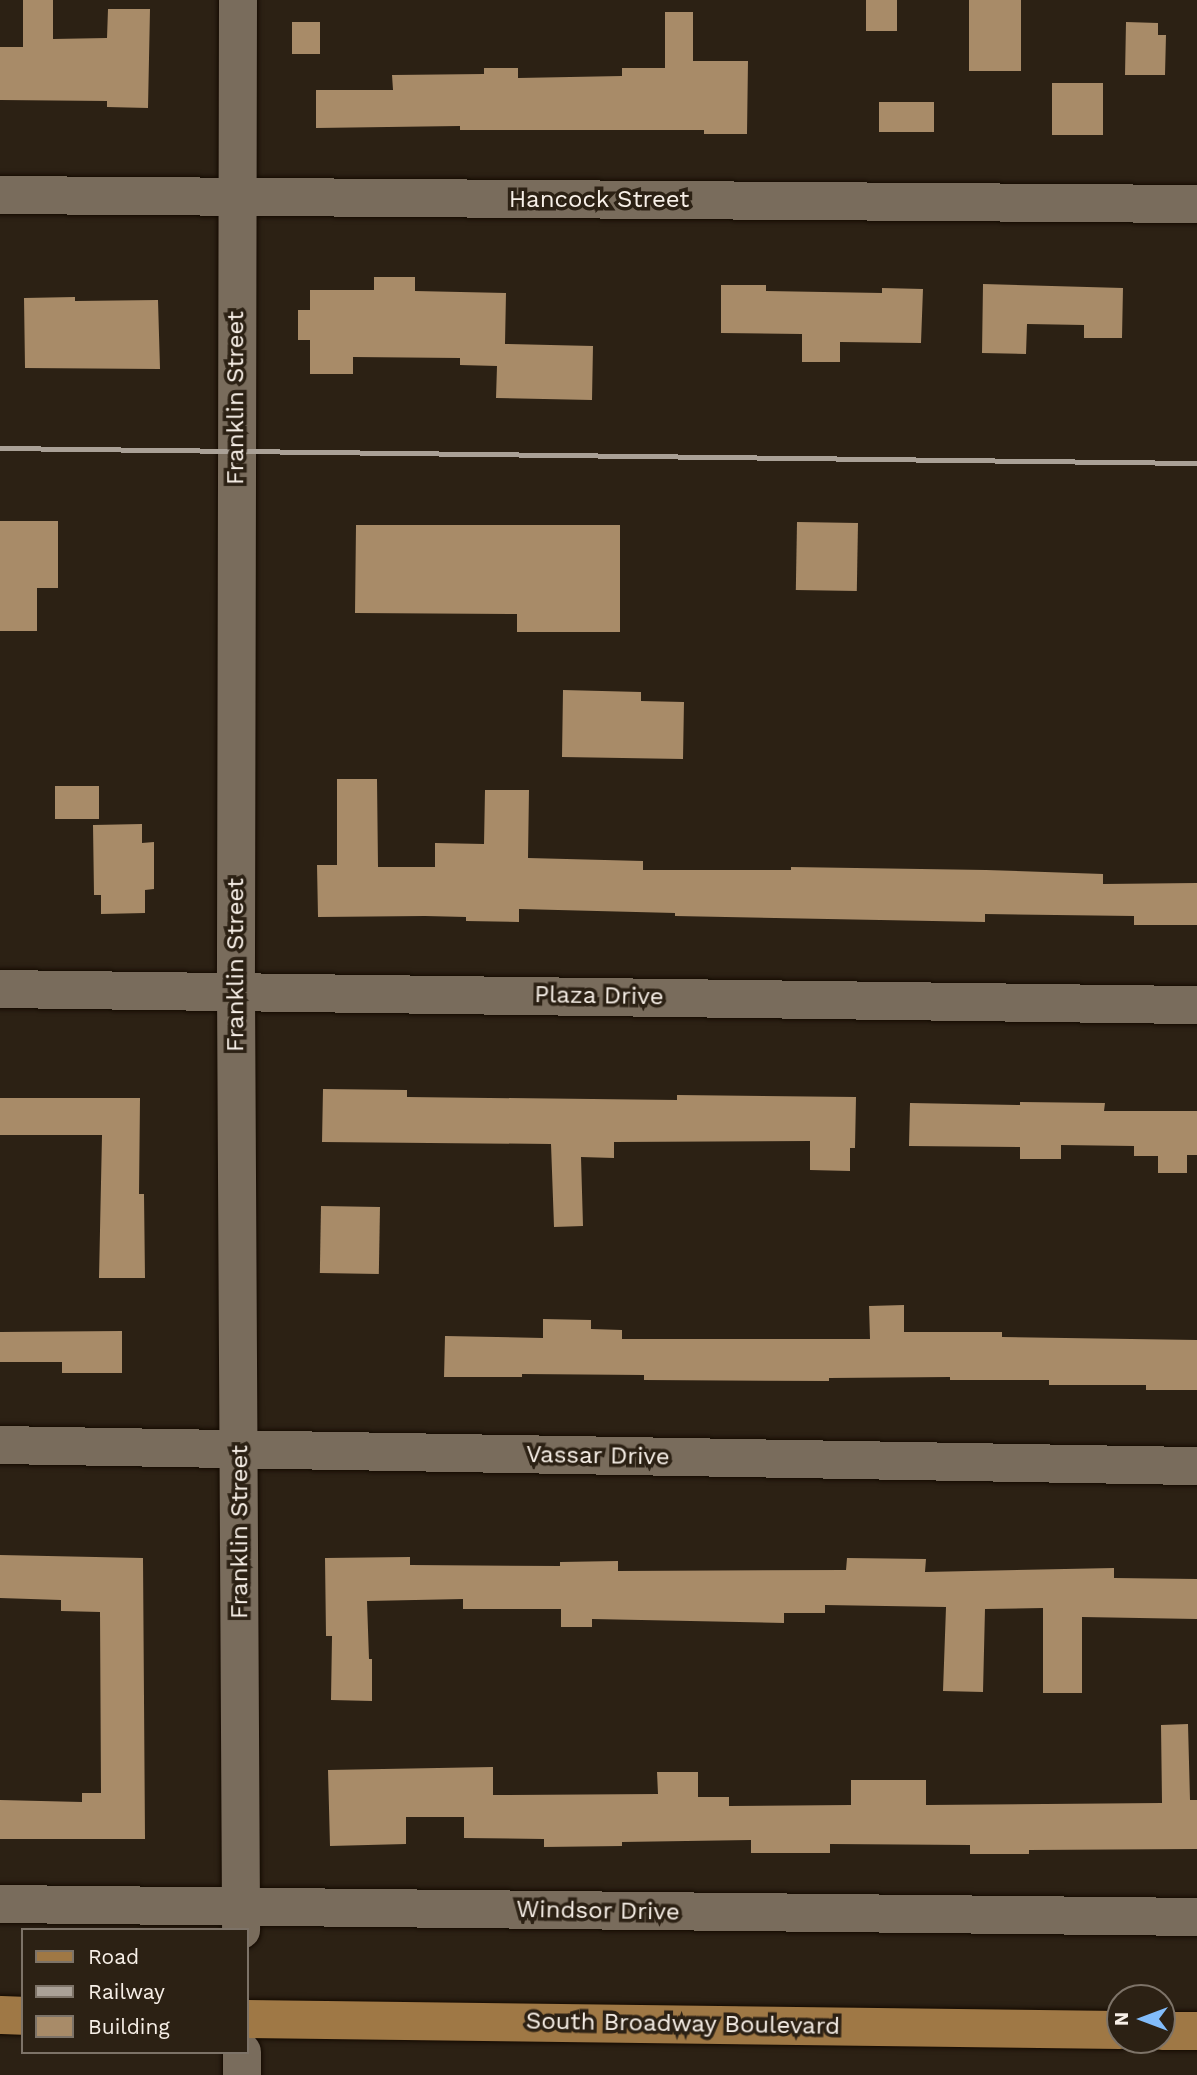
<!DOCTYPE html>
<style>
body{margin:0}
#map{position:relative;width:1197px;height:2075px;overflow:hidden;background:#2c2114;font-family:"Work Sans",sans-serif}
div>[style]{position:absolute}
.building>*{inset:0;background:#a88b68;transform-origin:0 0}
.roads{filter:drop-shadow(0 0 2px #140a01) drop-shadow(0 0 2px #140a01)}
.minor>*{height:38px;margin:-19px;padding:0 19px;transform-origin:19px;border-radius:19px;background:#796c5c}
.major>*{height:38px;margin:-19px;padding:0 19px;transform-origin:19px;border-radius:19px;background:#9f7845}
.rail>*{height:5px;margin:-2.5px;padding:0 2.5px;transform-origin:2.5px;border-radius:2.5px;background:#aaa197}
span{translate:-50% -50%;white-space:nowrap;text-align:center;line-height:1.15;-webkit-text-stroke:7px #2c2114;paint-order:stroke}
.street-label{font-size:24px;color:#f7efe7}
.legend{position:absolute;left:21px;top:1928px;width:228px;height:126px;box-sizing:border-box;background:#2c2114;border:2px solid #7d7368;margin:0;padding:9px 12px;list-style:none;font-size:21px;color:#f7efe7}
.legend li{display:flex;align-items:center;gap:14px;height:35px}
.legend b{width:35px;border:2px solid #7d7368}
.north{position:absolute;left:1106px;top:1984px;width:70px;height:70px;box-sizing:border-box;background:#2c2114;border:2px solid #7d7368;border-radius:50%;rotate:270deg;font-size:19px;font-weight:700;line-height:28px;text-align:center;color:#f7efe7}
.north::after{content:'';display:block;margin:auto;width:24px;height:32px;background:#82bcfa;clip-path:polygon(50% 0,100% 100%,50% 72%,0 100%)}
</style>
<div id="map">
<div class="building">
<div style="clip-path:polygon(23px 0,53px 0,53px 39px,107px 38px,108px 9px,150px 9px,148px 108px,107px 107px,107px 101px,0 100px,0 47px,23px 47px)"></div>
<div style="left:866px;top:0;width:31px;height:31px"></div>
<div style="left:969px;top:0;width:52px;height:71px"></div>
<div style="clip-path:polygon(665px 12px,693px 12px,693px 61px,748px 61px,747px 134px,704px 134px,704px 130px,460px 130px,460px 126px,316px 128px,316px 90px,393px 90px,392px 75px,484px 74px,484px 68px,518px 68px,518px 78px,622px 76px,622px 68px,665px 68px)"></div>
<div style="left:292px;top:22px;width:28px;height:32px"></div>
<div style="clip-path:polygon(1126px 22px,1158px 23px,1158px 35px,1166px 35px,1165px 75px,1125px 75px)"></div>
<div style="left:1052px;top:83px;width:51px;height:52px"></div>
<div style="left:879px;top:102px;width:55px;height:30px"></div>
<div style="clip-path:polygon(374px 277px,415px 277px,415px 291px,506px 293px,505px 344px,593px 346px,592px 400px,496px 398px,497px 366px,460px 365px,460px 358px,353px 357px,353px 374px,310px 374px,310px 340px,298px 340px,298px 310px,310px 310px,310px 290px,374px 290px)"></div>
<div style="clip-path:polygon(983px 284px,1123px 288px,1122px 338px,1084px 338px,1084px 325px,1027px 324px,1026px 354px,982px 353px)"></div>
<div style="clip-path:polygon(721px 285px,766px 285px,766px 291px,882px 293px,882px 288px,923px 289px,921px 343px,840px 342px,840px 362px,802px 362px,802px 334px,721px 333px)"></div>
<div style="clip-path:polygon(75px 297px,75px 301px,158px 300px,160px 369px,25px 368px,24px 298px)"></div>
<div style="clip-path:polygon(0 521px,58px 521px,58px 588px,37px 588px,37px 631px,0 631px)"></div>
<div style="left:797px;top:522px;width:61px;height:68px;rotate:1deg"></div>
<div style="clip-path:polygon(356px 525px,620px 525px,620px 632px,517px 632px,517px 614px,355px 613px)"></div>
<div style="clip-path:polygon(563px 690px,641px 692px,641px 701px,684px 702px,683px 759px,562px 757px)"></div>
<div style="clip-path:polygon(337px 779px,377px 779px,378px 867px,435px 867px,435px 843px,484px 844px,485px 790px,529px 790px,528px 858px,643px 861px,643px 870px,791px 870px,791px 867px,986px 870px,1103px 874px,1103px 884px,1197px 883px,1197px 925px,1134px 925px,1134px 916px,985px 914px,985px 922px,675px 916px,675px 913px,519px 909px,519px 922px,466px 921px,466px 917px,425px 916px,318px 917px,317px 865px,337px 865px)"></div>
<div style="left:55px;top:786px;width:44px;height:33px"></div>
<div style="clip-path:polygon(142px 824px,142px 843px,154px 842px,154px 889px,145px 890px,145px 913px,101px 914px,101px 895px,94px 895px,93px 825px)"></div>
<div style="clip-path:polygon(323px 1089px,407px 1090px,407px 1097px,677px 1100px,677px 1095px,856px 1097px,855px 1148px,850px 1148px,850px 1171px,810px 1170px,810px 1141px,614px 1142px,614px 1158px,581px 1157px,583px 1226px,554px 1227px,551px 1144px,322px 1142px)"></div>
<div style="clip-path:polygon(0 1098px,140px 1098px,139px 1194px,144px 1194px,145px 1278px,99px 1278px,102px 1135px,0 1135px)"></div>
<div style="clip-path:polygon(1020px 1102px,1105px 1103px,1104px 1111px,1197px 1111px,1197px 1155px,1187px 1155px,1187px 1173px,1158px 1173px,1158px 1156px,1134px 1156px,1134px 1146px,1061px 1145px,1061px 1159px,1020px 1159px,1020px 1147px,909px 1146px,910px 1103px,1020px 1105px)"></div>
<div style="left:321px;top:1206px;width:59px;height:67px;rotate:1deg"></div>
<div style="clip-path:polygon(904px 1305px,904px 1332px,1002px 1332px,1002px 1337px,1197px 1340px,1197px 1390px,1146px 1390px,1146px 1385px,1049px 1385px,1049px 1380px,950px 1380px,950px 1377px,829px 1378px,829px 1381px,644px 1380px,644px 1375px,522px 1374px,522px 1377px,444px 1377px,445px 1336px,543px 1338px,543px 1319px,591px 1320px,591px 1329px,622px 1330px,622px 1339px,870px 1339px,869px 1306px)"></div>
<div style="clip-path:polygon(122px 1331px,122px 1373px,62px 1373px,62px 1362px,0 1362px,0 1332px)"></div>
<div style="clip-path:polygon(0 1555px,143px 1558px,145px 1839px,0 1839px,0 1800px,82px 1802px,82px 1793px,101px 1793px,100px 1612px,61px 1611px,61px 1600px,0 1598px)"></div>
<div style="clip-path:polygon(410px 1557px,410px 1565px,560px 1566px,560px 1562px,618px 1561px,618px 1571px,846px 1570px,847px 1558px,926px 1559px,925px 1572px,1114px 1568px,1114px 1578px,1197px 1579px,1197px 1619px,1082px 1617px,1082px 1693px,1043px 1693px,1043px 1608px,985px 1609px,983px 1692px,943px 1691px,946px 1607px,825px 1605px,825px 1613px,784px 1613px,784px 1623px,592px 1619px,592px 1627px,561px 1627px,561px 1609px,463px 1609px,463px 1599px,367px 1601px,369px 1659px,372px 1659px,372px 1701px,331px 1700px,332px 1636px,326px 1636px,325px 1558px)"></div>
<div style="clip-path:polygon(1188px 1724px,1190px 1800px,1197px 1800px,1197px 1849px,1029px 1850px,1029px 1854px,970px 1854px,970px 1845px,830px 1844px,830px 1853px,751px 1853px,751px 1840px,622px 1842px,622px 1846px,544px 1847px,544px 1839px,464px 1838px,464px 1817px,406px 1817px,406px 1844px,330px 1846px,328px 1770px,493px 1767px,493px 1795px,658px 1794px,657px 1772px,698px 1772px,698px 1797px,729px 1797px,729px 1806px,851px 1805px,851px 1780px,926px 1780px,926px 1805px,1162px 1803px,1161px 1725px)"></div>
</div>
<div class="roads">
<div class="minor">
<div style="left:238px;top:0;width:991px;rotate:90.12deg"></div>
<div style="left:236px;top:991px;width:939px;rotate:89.69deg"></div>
<div style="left:0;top:195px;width:1197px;rotate:0.43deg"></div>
<div style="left:0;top:989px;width:1197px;rotate:0.77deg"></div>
<div style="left:0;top:1445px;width:1197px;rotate:1.01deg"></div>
<div style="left:0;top:1904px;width:1197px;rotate:0.62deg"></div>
<div style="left:242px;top:2075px;width:23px;rotate:-90deg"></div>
</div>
<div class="major">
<div style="left:0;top:2015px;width:23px;rotate:2deg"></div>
<div style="left:247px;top:2019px;width:873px;rotate:0.72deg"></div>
<div style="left:1162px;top:2031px;width:35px"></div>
</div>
</div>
<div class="rail">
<div style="left:0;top:448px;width:1197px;rotate:0.72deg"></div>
</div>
<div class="street-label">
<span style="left:599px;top:200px">Hancock Street</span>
<span style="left:236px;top:398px;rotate:-90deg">Franklin Street</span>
<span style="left:236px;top:965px;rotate:-90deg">Franklin Street</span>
<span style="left:599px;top:996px;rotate:1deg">Plaza Drive</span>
<span style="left:598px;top:1456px;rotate:1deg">Vassar Drive</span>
<span style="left:240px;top:1532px;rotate:-90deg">Franklin Street</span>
<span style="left:598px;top:1911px;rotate:1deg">Windsor Drive</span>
<span style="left:683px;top:2024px;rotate:1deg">South Broadway Boulevard</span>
</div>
<ul class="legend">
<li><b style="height:9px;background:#9f7845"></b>Road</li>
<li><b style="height:9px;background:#aaa197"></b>Railway</li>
<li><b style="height:19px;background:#a88b68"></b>Building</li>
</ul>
<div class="north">N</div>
</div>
